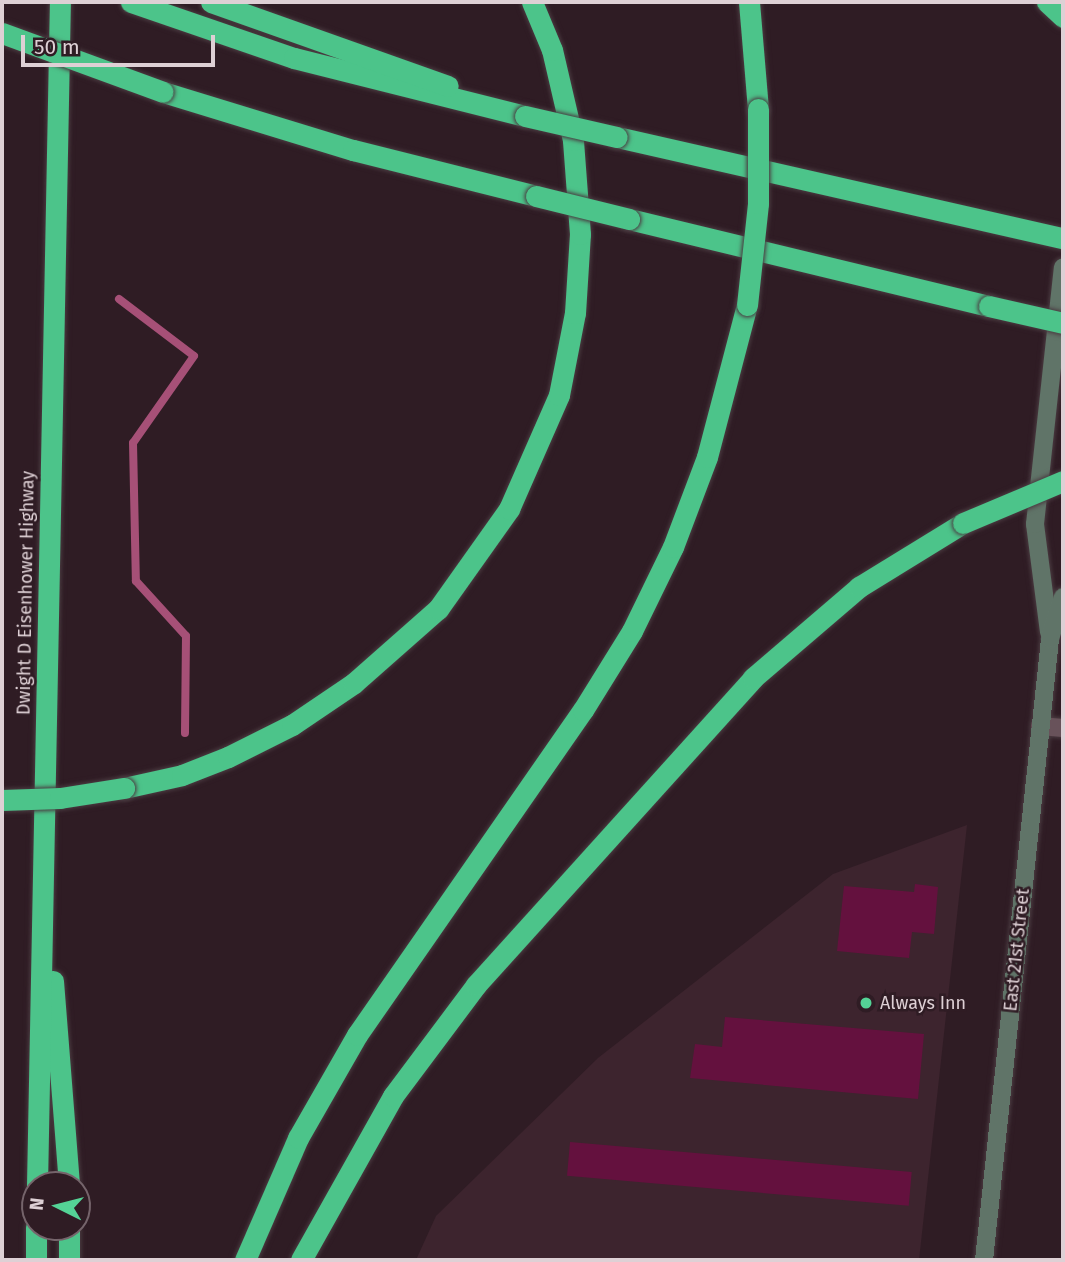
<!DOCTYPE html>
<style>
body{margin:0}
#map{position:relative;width:1065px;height:1262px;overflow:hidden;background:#2f1c24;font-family:"Fira Sans",sans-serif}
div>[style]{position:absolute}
.built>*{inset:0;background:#3d242e}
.stream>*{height:8px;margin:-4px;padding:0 4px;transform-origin:4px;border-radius:4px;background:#a65077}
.building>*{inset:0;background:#64113e;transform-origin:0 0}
.roads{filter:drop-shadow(0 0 2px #4a3b41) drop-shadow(0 0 2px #4a3b41)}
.street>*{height:18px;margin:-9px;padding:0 9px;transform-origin:9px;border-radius:9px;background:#68525a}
.secondary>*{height:18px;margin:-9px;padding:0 9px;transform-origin:9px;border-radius:9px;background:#607468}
.highway>*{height:21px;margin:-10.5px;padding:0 10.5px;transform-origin:10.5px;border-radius:10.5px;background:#4cc48a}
.bridges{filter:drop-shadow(0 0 2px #4a3b41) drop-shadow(0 0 2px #4a3b41)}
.highway-bridge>*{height:21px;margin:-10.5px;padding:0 10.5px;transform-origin:10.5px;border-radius:10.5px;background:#4cc48a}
.dots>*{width:19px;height:19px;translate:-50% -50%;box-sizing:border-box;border:4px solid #2f1c24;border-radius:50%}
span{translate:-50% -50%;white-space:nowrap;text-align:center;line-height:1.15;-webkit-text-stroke:5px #2f1c24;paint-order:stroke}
.street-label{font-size:18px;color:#ded0d5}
.poi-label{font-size:18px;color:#ded0d5}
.left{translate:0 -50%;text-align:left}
.frame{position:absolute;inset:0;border:4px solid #ded0d5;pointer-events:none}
.north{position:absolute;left:21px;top:1171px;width:70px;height:70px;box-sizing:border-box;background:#2f1c24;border:2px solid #75646b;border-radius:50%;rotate:276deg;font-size:19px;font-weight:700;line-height:28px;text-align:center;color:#ded0d5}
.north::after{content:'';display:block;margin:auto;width:24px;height:32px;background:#54d396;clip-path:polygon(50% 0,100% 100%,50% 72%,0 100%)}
.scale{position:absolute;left:21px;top:35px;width:194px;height:32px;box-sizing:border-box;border:4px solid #ded0d5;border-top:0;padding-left:9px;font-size:21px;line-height:24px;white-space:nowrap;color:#ded0d5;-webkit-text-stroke:5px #2f1c24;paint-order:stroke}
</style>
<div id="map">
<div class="built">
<div style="clip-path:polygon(967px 825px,919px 1260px,416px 1260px,436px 1216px,598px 1058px,833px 874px)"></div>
</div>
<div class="stream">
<div style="left:119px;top:299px;width:94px;rotate:37.2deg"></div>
<div style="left:194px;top:356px;width:106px;rotate:125deg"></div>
<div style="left:133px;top:443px;width:138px;rotate:88.8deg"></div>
<div style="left:136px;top:581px;width:74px;rotate:47.7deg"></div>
<div style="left:186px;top:636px;width:97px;rotate:90.6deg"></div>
</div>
<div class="building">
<div style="clip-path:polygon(915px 884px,938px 887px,934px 934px,912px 932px,909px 958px,837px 951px,844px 886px,914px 892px)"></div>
<div style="clip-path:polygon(725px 1017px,924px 1034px,918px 1099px,690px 1078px,695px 1044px,722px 1047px)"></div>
<div style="left:570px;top:1142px;width:343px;height:34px;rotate:5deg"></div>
</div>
<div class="roads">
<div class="street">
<div style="left:1040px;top:726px;width:23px;rotate:5deg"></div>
</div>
<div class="secondary">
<div style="left:1049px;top:632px;width:109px;rotate:-97.4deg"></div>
<div style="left:1035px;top:524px;width:258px;rotate:-83.8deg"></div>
<div style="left:984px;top:1260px;width:624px;rotate:-83.93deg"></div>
<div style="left:1050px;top:639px;width:44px;rotate:-72.8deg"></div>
</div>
<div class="highway">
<div style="left:131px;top:2px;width:172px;rotate:19deg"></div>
<div style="left:294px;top:58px;width:238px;rotate:14.1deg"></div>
<div style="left:211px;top:2px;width:251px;rotate:19.5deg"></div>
<div style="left:749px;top:2px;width:107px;rotate:85.2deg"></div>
<div style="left:1047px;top:2px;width:22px;rotate:43deg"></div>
<div style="left:163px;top:92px;width:199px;rotate:17deg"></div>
<div style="left:353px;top:150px;width:189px;rotate:14.1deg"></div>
<div style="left:617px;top:137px;width:457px;rotate:12.8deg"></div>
<div style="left:629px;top:219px;width:370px;rotate:13.6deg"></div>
<div style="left:124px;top:788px;width:59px;rotate:-12.6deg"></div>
<div style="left:182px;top:775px;width:49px;rotate:-21.4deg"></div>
<div style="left:228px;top:757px;width:72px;rotate:-26.6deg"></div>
<div style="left:292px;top:725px;width:75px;rotate:-34.1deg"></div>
<div style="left:354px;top:683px;width:112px;rotate:-41.4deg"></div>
<div style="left:438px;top:609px;width:123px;rotate:-54.6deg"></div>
<div style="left:509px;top:509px;width:124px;rotate:-66.3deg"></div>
<div style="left:559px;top:395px;width:84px;rotate:-79deg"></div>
<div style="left:575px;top:313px;width:79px;rotate:-86.4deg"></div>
<div style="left:580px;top:234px;width:94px;rotate:-94.3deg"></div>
<div style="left:573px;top:140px;width:92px;rotate:-103.1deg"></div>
<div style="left:552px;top:50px;width:52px;rotate:-112.6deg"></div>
<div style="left:53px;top:981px;width:205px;rotate:85.5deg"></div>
<div style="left:37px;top:1185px;width:1183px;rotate:-88.89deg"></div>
<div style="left:36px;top:1260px;width:33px;rotate:-90deg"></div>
<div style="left:69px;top:1260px;width:33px;rotate:-90deg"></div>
<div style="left:245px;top:1260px;width:133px;rotate:-66.5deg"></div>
<div style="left:298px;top:1138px;width:119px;rotate:-60.2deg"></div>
<div style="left:357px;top:1035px;width:396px;rotate:-55.2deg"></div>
<div style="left:583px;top:710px;width:93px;rotate:-58.2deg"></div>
<div style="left:632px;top:631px;width:93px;rotate:-64deg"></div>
<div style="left:673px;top:547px;width:96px;rotate:-69.3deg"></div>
<div style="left:707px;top:457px;width:157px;rotate:-75.3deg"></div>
<div style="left:301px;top:1260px;width:188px;rotate:-60.7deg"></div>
<div style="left:393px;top:1096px;width:139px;rotate:-53.2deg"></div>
<div style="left:476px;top:985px;width:413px;rotate:-47.9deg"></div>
<div style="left:753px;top:678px;width:140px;rotate:-40.6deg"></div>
<div style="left:859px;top:587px;width:122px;rotate:-31.6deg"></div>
</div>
</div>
<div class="bridges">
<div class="highway-bridge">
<div style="left:2px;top:33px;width:171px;rotate:20.1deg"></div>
<div style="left:525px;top:116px;width:94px;rotate:12.9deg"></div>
<div style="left:536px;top:196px;width:96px;rotate:13.9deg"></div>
<div style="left:747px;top:305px;width:103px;rotate:-83.8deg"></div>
<div style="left:758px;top:203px;width:94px;rotate:-90deg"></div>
<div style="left:989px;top:306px;width:76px;rotate:12.9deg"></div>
<div style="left:963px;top:523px;width:108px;rotate:-22.8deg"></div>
<div style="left:2px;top:800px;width:58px;rotate:-2deg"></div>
<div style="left:60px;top:798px;width:65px;rotate:-8.9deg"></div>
</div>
</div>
<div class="dots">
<div style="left:866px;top:1003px;background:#54d396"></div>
</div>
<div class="street-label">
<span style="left:26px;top:593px;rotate:-89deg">Dwight D Eisenhower Highway</span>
<span style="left:1017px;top:950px;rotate:-84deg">East 21st Street</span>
</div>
<div class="poi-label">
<span class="left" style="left:880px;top:1003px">Always Inn</span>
</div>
<div class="frame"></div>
<div class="north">N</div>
<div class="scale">50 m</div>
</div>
